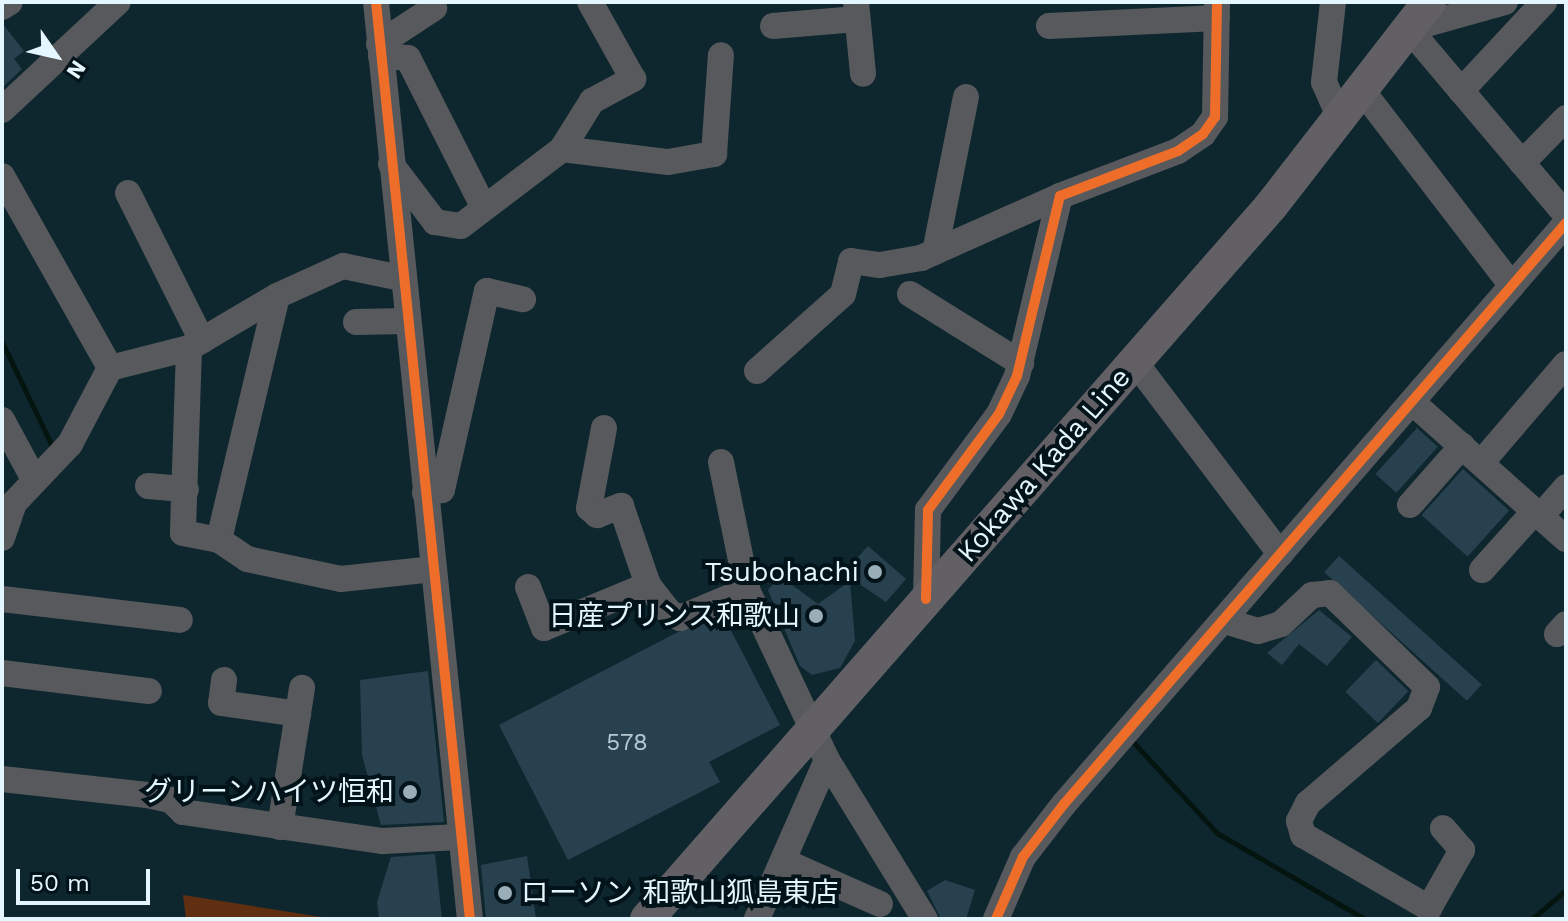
<!DOCTYPE html>
<meta charset="utf-8">
<style>
body{margin:0}
#map{position:relative;width:1568px;height:921px;overflow:hidden;background:#0e272f;font-family:"Work Sans","Noto Sans JP",sans-serif}
div>[style]{position:absolute}
.green>*{inset:0;background:#602e10}
.stream>*{height:5px;margin:-2.5px;padding:0 2.5px;transform-origin:2.5px;border-radius:2.5px;background:#04140f}
.building>*{inset:0;background:#28414f;transform-origin:0 0}
.minor>*{height:26px;margin:-13px;padding:0 13px;transform-origin:13px;border-radius:13px;background:#58595c}
.major>*{height:34px;margin:-17px;padding:0 17px;transform-origin:17px;border-radius:17px;background:#636065}
.cycleway>*{height:10px;margin:-5px;padding:0 5px;transform-origin:5px;border-radius:5px;background:#ee6e29}
.dots>*{width:22px;height:22px;translate:-50% -50%;box-sizing:border-box;border:4px solid #03131a;border-radius:50%}
span{translate:-50% -50%;white-space:nowrap;text-align:center;line-height:1.15;-webkit-text-stroke:8px #03131a;paint-order:stroke}
.number-label{font-size:24px;color:#b5c9d2}
.number-label span{-webkit-text-stroke-width:0}
.street-label{font-size:28px;color:#e4f6fe}
.poi-label{font-size:28px;color:#e4f6fe}
.right{translate:-100% -50%;text-align:right}
.left{translate:0 -50%;text-align:left}
.frame{position:absolute;inset:0;border:4px solid #e4f6fe;pointer-events:none}
.north{position:absolute;left:16px;top:16px;width:80px;height:80px;-webkit-text-stroke:6px #03131a;paint-order:stroke;rotate:124deg;font-size:22px;font-weight:700;line-height:32px;text-align:center;color:#e4f6fe}
.north::after{content:'';display:block;margin:auto;width:28px;height:36px;background:#e4f6fe;clip-path:polygon(50% 0,100% 100%,50% 72%,0 100%)}
.scale{position:absolute;left:16px;top:869px;width:134px;height:36px;box-sizing:border-box;border:4px solid #e4f6fe;border-top:0;padding-left:10px;font-size:24px;line-height:28px;white-space:nowrap;color:#e4f6fe;-webkit-text-stroke:6px #03131a;paint-order:stroke}
</style>
<div id="map">
<div class="green">
<div style="clip-path:polygon(183px 895px,334px 919px,186px 919px)"></div>
</div>
<div class="stream">
<div style="left:2px;top:342px;width:120px;rotate:64.3deg"></div>
<div style="left:1134px;top:743px;width:122px;rotate:47.3deg"></div>
<div style="left:1217px;top:833px;width:171px;rotate:30.2deg"></div>
<div style="left:1532px;top:919px;width:45px;rotate:-40.5deg"></div>
</div>
<div class="building">
<div style="clip-path:polygon(2px 23px,24px 51px,14px 59px,22px 69px,2px 88px)"></div>
<div style="left:1417px;top:428px;width:28px;height:62px;rotate:42deg"></div>
<div style="left:1463px;top:469px;width:62px;height:62px;rotate:42deg"></div>
<div style="clip-path:polygon(868px 546px,906px 579px,886px 602px,852px 579px,856px 575px,848px 568px)"></div>
<div style="left:1339px;top:556px;width:192px;height:22px;rotate:42deg"></div>
<div style="clip-path:polygon(780px 576px,818px 604px,850px 581px,855px 641px,840px 668px,812px 675px,800px 666px,768px 590px)"></div>
<div style="clip-path:polygon(1319px 610px,1352px 637px,1327px 666px,1299px 644px,1282px 665px,1267px 653px)"></div>
<div style="clip-path:polygon(724px 617px,780px 725px,709px 762px,720px 782px,568px 860px,499px 725px,676px 633px)"></div>
<div style="left:1376px;top:660px;width:45px;height:44px;rotate:44deg"></div>
<div style="clip-path:polygon(428px 671px,444px 822px,381px 825px,362px 755px,360px 680px)"></div>
<div style="clip-path:polygon(435px 854px,442px 919px,379px 919px,377px 902px,391px 857px)"></div>
<div style="clip-path:polygon(527px 856px,536px 919px,486px 919px,481px 865px)"></div>
<div style="clip-path:polygon(945px 880px,975px 890px,966px 919px,941px 919px,927px 891px)"></div>
</div>
<div class="minor">
<div style="left:376px;top:2px;width:922px;rotate:84.15deg"></div>
<div style="left:856px;top:2px;width:72px;rotate:84.4deg"></div>
<div style="left:1333px;top:2px;width:81px;rotate:96.4deg"></div>
<div style="left:1324px;top:82px;width:43px;rotate:66.4deg"></div>
<div style="left:1505px;top:2px;width:100px;rotate:164.3deg"></div>
<div style="left:1409px;top:29px;width:243px;rotate:49.8deg"></div>
<div style="left:2px;top:7px;width:9px;rotate:-32deg"></div>
<div style="left:773px;top:26px;width:84px;rotate:-4.8deg"></div>
<div style="left:1049px;top:26px;width:168px;rotate:-2.7deg"></div>
<div style="left:379px;top:44px;width:66px;rotate:-33.2deg"></div>
<div style="left:381px;top:56px;width:27px;rotate:4deg"></div>
<div style="left:408px;top:58px;width:168px;rotate:63.1deg"></div>
<div style="left:1461px;top:91px;width:122px;rotate:-47deg"></div>
<div style="left:1364px;top:93px;width:243px;rotate:52.5deg"></div>
<div style="left:2px;top:110px;width:158px;rotate:-43deg"></div>
<div style="left:562px;top:149px;width:57px;rotate:-58deg"></div>
<div style="left:592px;top:101px;width:47px;rotate:-28.2deg"></div>
<div style="left:633px;top:79px;width:88px;rotate:-119.2deg"></div>
<div style="left:1522px;top:163px;width:63px;rotate:-45.6deg"></div>
<div style="left:391px;top:164px;width:73px;rotate:52.8deg"></div>
<div style="left:435px;top:222px;width:26px;rotate:9deg"></div>
<div style="left:461px;top:226px;width:127px;rotate:-37.3deg"></div>
<div style="left:562px;top:149px;width:107px;rotate:7deg"></div>
<div style="left:668px;top:162px;width:47px;rotate:-9.9deg"></div>
<div style="left:714px;top:154px;width:99px;rotate:-86deg"></div>
<div style="left:2px;top:176px;width:220px;rotate:60.6deg"></div>
<div style="left:110px;top:368px;width:86px;rotate:117.8deg"></div>
<div style="left:70px;top:444px;width:81px;rotate:133.5deg"></div>
<div style="left:14px;top:503px;width:37px;rotate:109deg"></div>
<div style="left:128px;top:193px;width:165px;rotate:63.4deg"></div>
<div style="left:935px;top:252px;width:158px;rotate:-78.7deg"></div>
<div style="left:401px;top:278px;width:59px;rotate:-168.3deg"></div>
<div style="left:343px;top:266px;width:72px;rotate:155.6deg"></div>
<div style="left:277px;top:296px;width:251px;rotate:103.4deg"></div>
<div style="left:219px;top:540px;width:34px;rotate:34deg"></div>
<div style="left:247px;top:559px;width:96px;rotate:12deg"></div>
<div style="left:341px;top:579px;width:93px;rotate:-6.2deg"></div>
<div style="left:910px;top:294px;width:131px;rotate:31.9deg"></div>
<div style="left:356px;top:322px;width:50px;rotate:-1.1deg"></div>
<div style="left:189px;top:348px;width:185px;rotate:91.9deg"></div>
<div style="left:183px;top:533px;width:37px;rotate:11deg"></div>
<div style="left:1135px;top:362px;width:241px;rotate:52.9deg"></div>
<div style="left:110px;top:368px;width:81px;rotate:-14.2deg"></div>
<div style="left:189px;top:348px;width:102px;rotate:-30.6deg"></div>
<div style="left:757px;top:371px;width:115px;rotate:-41.8deg"></div>
<div style="left:843px;top:294px;width:34px;rotate:-76deg"></div>
<div style="left:851px;top:261px;width:29px;rotate:8deg"></div>
<div style="left:880px;top:265px;width:42px;rotate:-9.7deg"></div>
<div style="left:921px;top:258px;width:152px;rotate:-24deg"></div>
<div style="left:1412px;top:402px;width:206px;rotate:41.7deg"></div>
<div style="left:2px;top:420px;width:69px;rotate:61.6deg"></div>
<div style="left:604px;top:428px;width:81px;rotate:100.6deg"></div>
<div style="left:589px;top:508px;width:11px;rotate:41deg"></div>
<div style="left:597px;top:515px;width:26px;rotate:-21deg"></div>
<div style="left:621px;top:506px;width:83px;rotate:71.1deg"></div>
<div style="left:648px;top:585px;width:34px;rotate:52deg"></div>
<div style="left:669px;top:612px;width:13px;rotate:29deg"></div>
<div style="left:680px;top:618px;width:73px;rotate:-22.7deg"></div>
<div style="left:721px;top:462px;width:131px;rotate:78.5deg"></div>
<div style="left:747px;top:590px;width:188px;rotate:64.8deg"></div>
<div style="left:827px;top:760px;width:174px;rotate:113.8deg"></div>
<div style="left:1481px;top:463px;width:130px;rotate:-49.4deg"></div>
<div style="left:148px;top:486px;width:38px;rotate:5deg"></div>
<div style="left:425px;top:493px;width:17px;rotate:-10deg"></div>
<div style="left:442px;top:490px;width:204px;rotate:-77.3deg"></div>
<div style="left:487px;top:291px;width:37px;rotate:13deg"></div>
<div style="left:1410px;top:505px;width:79px;rotate:-48.6deg"></div>
<div style="left:1541px;top:516px;width:38px;rotate:-49deg"></div>
<div style="left:1482px;top:570px;width:79px;rotate:-48.1deg"></div>
<div style="left:528px;top:587px;width:44px;rotate:68.7deg"></div>
<div style="left:544px;top:628px;width:113px;rotate:-22.5deg"></div>
<div style="left:2px;top:599px;width:179px;rotate:6.7deg"></div>
<div style="left:926px;top:599px;width:89px;rotate:-88.7deg"></div>
<div style="left:928px;top:510px;width:119px;rotate:-53.5deg"></div>
<div style="left:999px;top:414px;width:42px;rotate:-64.7deg"></div>
<div style="left:1017px;top:376px;width:185px;rotate:-76.6deg"></div>
<div style="left:1060px;top:196px;width:126px;rotate:-20.9deg"></div>
<div style="left:1178px;top:151px;width:30px;rotate:-34deg"></div>
<div style="left:1203px;top:134px;width:21px;rotate:-55deg"></div>
<div style="left:1215px;top:117px;width:115px;rotate:-89deg"></div>
<div style="left:1225px;top:621px;width:34px;rotate:17deg"></div>
<div style="left:1258px;top:631px;width:24px;rotate:-17deg"></div>
<div style="left:1281px;top:624px;width:42px;rotate:-43.1deg"></div>
<div style="left:1312px;top:595px;width:18px;rotate:-6deg"></div>
<div style="left:1330px;top:593px;width:135px;rotate:44.1deg"></div>
<div style="left:1427px;top:687px;width:22px;rotate:111deg"></div>
<div style="left:1419px;top:708px;width:146px;rotate:139.4deg"></div>
<div style="left:1308px;top:803px;width:20px;rotate:117deg"></div>
<div style="left:1299px;top:821px;width:15px;rotate:74deg"></div>
<div style="left:1303px;top:835px;width:146px;rotate:30.1deg"></div>
<div style="left:1429px;top:908px;width:67px;rotate:-60.4deg"></div>
<div style="left:1462px;top:850px;width:29px;rotate:-131deg"></div>
<div style="left:1557px;top:634px;width:13px;rotate:-48deg"></div>
<div style="left:2px;top:673px;width:148px;rotate:7deg"></div>
<div style="left:224px;top:680px;width:23px;rotate:97deg"></div>
<div style="left:221px;top:703px;width:78px;rotate:8.1deg"></div>
<div style="left:827px;top:760px;width:187px;rotate:58.4deg"></div>
<div style="left:2px;top:779px;width:146px;rotate:6.3deg"></div>
<div style="left:147px;top:795px;width:25px;rotate:12deg"></div>
<div style="left:171px;top:800px;width:17px;rotate:45deg"></div>
<div style="left:183px;top:812px;width:202px;rotate:8.3deg"></div>
<div style="left:383px;top:841px;width:76px;rotate:-3deg"></div>
<div style="left:280px;top:827px;width:141px;rotate:-81deg"></div>
<div style="left:783px;top:861px;width:106px;rotate:23.9deg"></div>
<div style="left:996px;top:919px;width:68px;rotate:-66.5deg"></div>
<div style="left:1023px;top:857px;width:67px;rotate:-52.3deg"></div>
<div style="left:1064px;top:804px;width:768px;rotate:-49.17deg"></div>
</div>
<div class="major">
<div style="left:647px;top:919px;width:947px;rotate:-48.81deg"></div>
<div style="left:1271px;top:206px;width:258px;rotate:-52.2deg"></div>
</div>
<div class="cycleway">
<div style="left:376px;top:2px;width:922px;rotate:84.15deg"></div>
<div style="left:926px;top:599px;width:89px;rotate:-88.7deg"></div>
<div style="left:928px;top:510px;width:119px;rotate:-53.5deg"></div>
<div style="left:999px;top:414px;width:42px;rotate:-64.7deg"></div>
<div style="left:1017px;top:376px;width:185px;rotate:-76.6deg"></div>
<div style="left:1060px;top:196px;width:126px;rotate:-20.9deg"></div>
<div style="left:1178px;top:151px;width:30px;rotate:-34deg"></div>
<div style="left:1203px;top:134px;width:21px;rotate:-55deg"></div>
<div style="left:1215px;top:117px;width:115px;rotate:-89deg"></div>
<div style="left:996px;top:919px;width:68px;rotate:-66.5deg"></div>
<div style="left:1023px;top:857px;width:67px;rotate:-52.3deg"></div>
<div style="left:1064px;top:804px;width:768px;rotate:-49.17deg"></div>
</div>
<div class="dots">
<div style="left:875px;top:572px;background:#99aeb6"></div>
<div style="left:816px;top:616px;background:#99aeb6"></div>
<div style="left:410px;top:792px;background:#99aeb6"></div>
<div style="left:505px;top:893px;background:#99aeb6"></div>
</div>
<div class="number-label">
<span style="left:627px;top:743px">578</span>
</div>
<div class="street-label">
<span style="left:1044px;top:465px;rotate:-49deg">Kokawa Kada Line</span>
</div>
<div class="poi-label">
<span class="right" style="left:859px;top:572px">Tsubohachi</span>
<span class="right" style="left:800px;top:616px">日産プリンス和歌山</span>
<span class="right" style="left:394px;top:792px">グリーンハイツ恒和</span>
<span class="left" style="left:521px;top:893px">ローソン 和歌山狐島東店</span>
</div>
<div class="frame"></div>
<div class="north">N</div>
<div class="scale">50 m</div>
</div>
